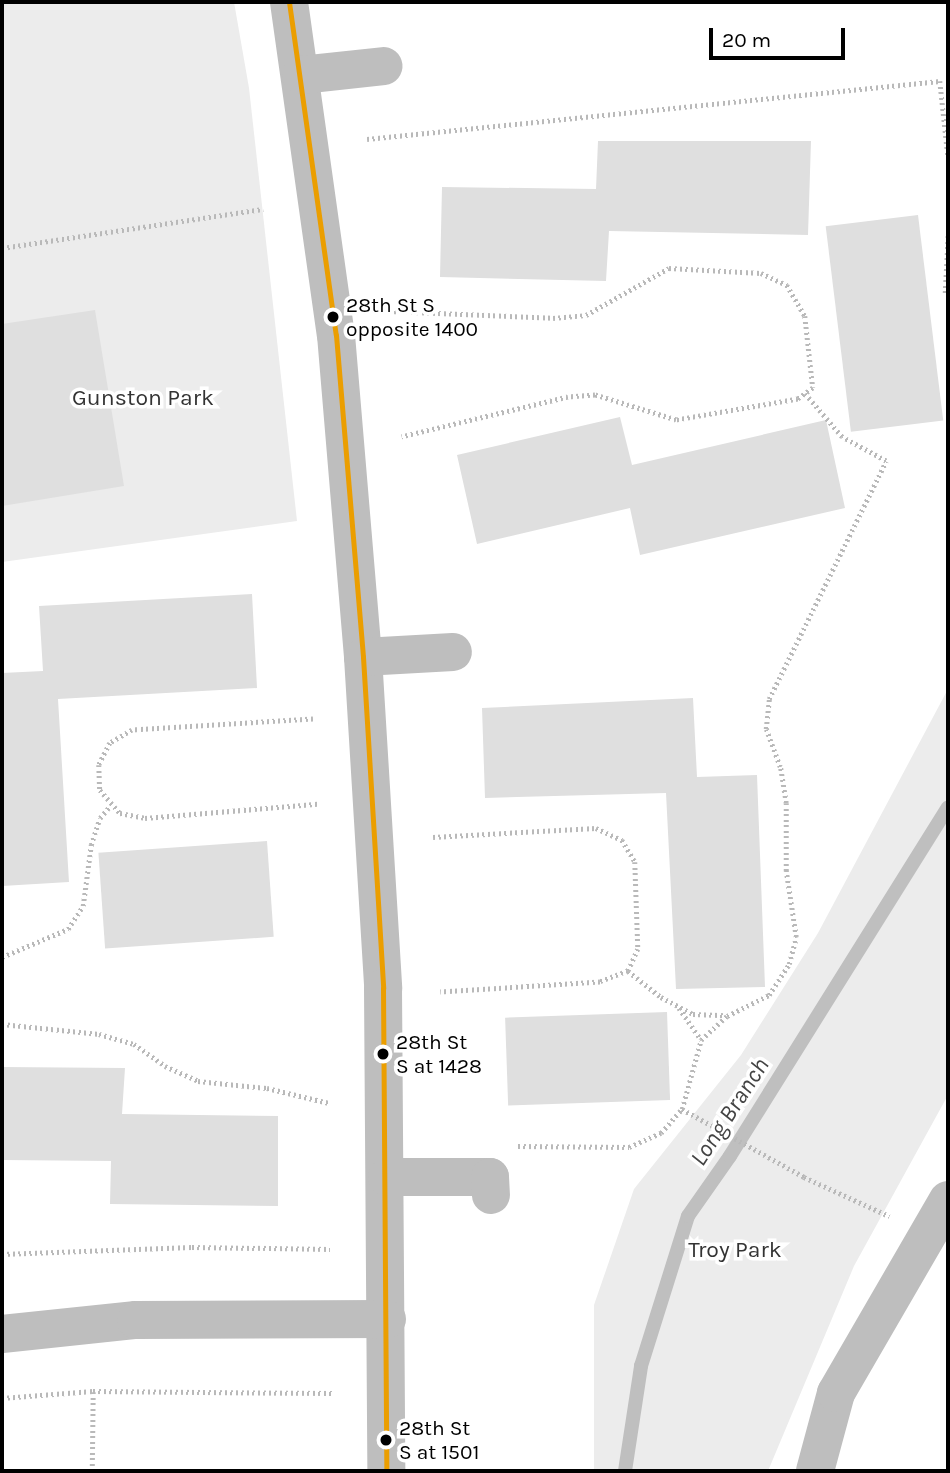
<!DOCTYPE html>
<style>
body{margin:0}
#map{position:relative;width:950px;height:1473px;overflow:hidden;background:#fff;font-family:Karla,sans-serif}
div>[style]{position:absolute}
.green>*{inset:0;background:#ececec}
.stream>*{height:14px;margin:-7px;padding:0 7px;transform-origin:7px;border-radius:7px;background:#bfbfbf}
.building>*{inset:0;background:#dfdfdf;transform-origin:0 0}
.path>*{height:4.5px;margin-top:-2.25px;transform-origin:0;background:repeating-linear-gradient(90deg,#b9b9b9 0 2px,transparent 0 5.5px)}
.minor>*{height:38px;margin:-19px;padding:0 19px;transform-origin:19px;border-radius:19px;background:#bebebe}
.bus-1>*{height:5px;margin:-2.5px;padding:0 2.5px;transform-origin:2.5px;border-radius:2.5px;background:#eb9e00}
.dots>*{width:19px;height:19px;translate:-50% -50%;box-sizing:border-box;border:4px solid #fff;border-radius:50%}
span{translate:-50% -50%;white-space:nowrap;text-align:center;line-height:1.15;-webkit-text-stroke:7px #fff;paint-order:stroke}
.bus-label{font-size:21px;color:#000}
.left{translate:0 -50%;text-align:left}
.park-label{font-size:23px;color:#333}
.water-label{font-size:24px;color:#444;font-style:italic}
.frame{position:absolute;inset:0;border:4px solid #000;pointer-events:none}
.scale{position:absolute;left:709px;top:28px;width:136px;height:32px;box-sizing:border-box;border:4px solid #000;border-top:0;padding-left:9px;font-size:21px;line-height:24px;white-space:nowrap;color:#000;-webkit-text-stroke:5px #fff;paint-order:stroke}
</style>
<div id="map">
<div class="green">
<div style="clip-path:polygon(2px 2px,234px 2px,249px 88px,297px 521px,2px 562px)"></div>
<div style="clip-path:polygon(948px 689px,948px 1095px,854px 1266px,768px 1471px,594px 1471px,594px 1305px,634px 1189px,741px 1055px,818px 933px)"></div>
</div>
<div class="stream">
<div style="left:625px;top:1471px;width:106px;rotate:-81.3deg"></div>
<div style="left:641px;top:1366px;width:157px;rotate:-72.6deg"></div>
<div style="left:688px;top:1216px;width:73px;rotate:-55deg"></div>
<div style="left:730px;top:1156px;width:411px;rotate:-58deg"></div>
</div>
<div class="building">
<div style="clip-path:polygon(598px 141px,811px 141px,808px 235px,609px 231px,606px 281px,440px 277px,442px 187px,596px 189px)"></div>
<div style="left:918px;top:215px;width:207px;height:93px;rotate:83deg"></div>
<div style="clip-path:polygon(95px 310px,124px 486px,2px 506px,2px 324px)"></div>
<div style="clip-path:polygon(620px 417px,632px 465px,826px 420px,845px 508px,640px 555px,630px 508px,477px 544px,457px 455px)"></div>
<div style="clip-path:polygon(252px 594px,257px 688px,58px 699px,69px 882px,2px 886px,2px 673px,43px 671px,39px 606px)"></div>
<div style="clip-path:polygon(693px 698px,697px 777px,757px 775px,765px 987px,676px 989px,666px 793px,485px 798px,482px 708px)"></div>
<div style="left:267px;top:841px;width:96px;height:169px;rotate:86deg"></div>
<div style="left:667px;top:1012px;width:88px;height:162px;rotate:88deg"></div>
<div style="clip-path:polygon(2px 1067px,125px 1068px,122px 1114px,278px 1116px,278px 1206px,110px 1204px,111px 1161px,2px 1160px)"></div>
</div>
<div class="path">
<div style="left:367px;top:139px;width:576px;rotate:-5.78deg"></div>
<div style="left:940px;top:81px;width:75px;rotate:83.9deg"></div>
<div style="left:2px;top:248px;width:264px;rotate:-8.5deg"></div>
<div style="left:945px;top:293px;width:60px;rotate:-87.1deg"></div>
<div style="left:389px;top:311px;width:164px;rotate:2.4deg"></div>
<div style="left:553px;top:318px;width:33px;rotate:-5deg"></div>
<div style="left:586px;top:315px;width:95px;rotate:-29.5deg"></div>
<div style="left:669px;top:268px;width:92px;rotate:3.1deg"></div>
<div style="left:761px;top:273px;width:29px;rotate:25deg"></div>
<div style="left:787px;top:285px;width:36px;rotate:60deg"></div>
<div style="left:805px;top:316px;width:72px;rotate:83.7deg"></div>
<div style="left:813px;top:388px;width:19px;rotate:144deg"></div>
<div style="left:798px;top:399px;width:124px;rotate:170.2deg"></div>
<div style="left:676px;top:420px;width:85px;rotate:-162.8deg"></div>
<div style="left:595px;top:395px;width:27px;rotate:176deg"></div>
<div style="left:568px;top:397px;width:171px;rotate:166.5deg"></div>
<div style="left:313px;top:719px;width:181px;rotate:176.5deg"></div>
<div style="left:132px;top:730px;width:26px;rotate:149deg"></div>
<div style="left:110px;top:743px;width:25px;rotate:117deg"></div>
<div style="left:99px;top:765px;width:25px;rotate:88deg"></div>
<div style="left:100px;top:790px;width:30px;rotate:49deg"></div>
<div style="left:120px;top:813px;width:25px;rotate:11deg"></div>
<div style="left:145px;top:818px;width:173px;rotate:-4.7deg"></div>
<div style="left:433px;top:837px;width:163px;rotate:-3.2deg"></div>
<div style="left:596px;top:828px;width:29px;rotate:25deg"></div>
<div style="left:622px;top:840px;width:26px;rotate:59deg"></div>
<div style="left:635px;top:862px;width:87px;rotate:88deg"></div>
<div style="left:638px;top:949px;width:24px;rotate:114deg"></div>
<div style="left:628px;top:971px;width:30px;rotate:159deg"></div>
<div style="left:600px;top:982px;width:160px;rotate:176.4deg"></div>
<div style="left:2px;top:957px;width:72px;rotate:-23deg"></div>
<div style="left:68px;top:929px;width:27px;rotate:-57deg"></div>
<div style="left:83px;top:906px;width:62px;rotate:-82.5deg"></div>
<div style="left:91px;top:845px;width:28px;rotate:-72deg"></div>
<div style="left:100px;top:818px;width:16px;rotate:-50deg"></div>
<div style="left:628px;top:971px;width:42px;rotate:38.2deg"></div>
<div style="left:661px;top:997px;width:36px;rotate:28deg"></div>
<div style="left:693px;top:1014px;width:33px;rotate:2deg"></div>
<div style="left:679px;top:1008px;width:39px;rotate:55deg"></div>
<div style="left:2px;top:1024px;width:98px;rotate:5.9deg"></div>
<div style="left:99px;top:1034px;width:36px;rotate:16deg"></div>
<div style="left:134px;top:1044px;width:38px;rotate:35deg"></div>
<div style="left:165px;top:1066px;width:36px;rotate:24deg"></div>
<div style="left:198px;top:1081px;width:69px;rotate:5.8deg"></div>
<div style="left:267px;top:1088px;width:64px;rotate:13.6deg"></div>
<div style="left:682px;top:1109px;width:140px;rotate:29.1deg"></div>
<div style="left:804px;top:1177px;width:94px;rotate:24.6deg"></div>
<div style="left:518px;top:1146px;width:111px;rotate:0.5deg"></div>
<div style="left:629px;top:1147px;width:35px;rotate:-24deg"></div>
<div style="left:661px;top:1133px;width:32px;rotate:-49deg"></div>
<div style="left:682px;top:1109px;width:72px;rotate:-74.6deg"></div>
<div style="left:701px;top:1040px;width:35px;rotate:-43deg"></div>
<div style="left:727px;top:1016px;width:47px;rotate:-26.6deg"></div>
<div style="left:769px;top:995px;width:37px;rotate:-57deg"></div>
<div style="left:789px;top:964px;width:28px;rotate:-75deg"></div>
<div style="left:796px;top:937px;width:67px;rotate:-98.6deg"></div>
<div style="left:786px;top:871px;width:68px;rotate:-90deg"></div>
<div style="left:786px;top:803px;width:36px;rotate:-99deg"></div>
<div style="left:780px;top:767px;width:40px;rotate:-110.2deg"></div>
<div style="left:766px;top:729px;width:30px;rotate:-84deg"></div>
<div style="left:769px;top:699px;width:265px;rotate:-63.8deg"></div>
<div style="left:886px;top:461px;width:50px;rotate:-151.4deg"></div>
<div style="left:842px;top:437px;width:57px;rotate:-130.7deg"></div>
<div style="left:2px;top:1254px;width:190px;rotate:-2.1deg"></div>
<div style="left:192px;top:1247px;width:138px;rotate:0.8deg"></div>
<div style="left:2px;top:1398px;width:91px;rotate:-4.4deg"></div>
<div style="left:93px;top:1391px;width:239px;rotate:0.5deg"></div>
<div style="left:92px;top:1471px;width:79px;rotate:-89.3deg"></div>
</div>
<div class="minor">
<div style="left:289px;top:2px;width:336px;rotate:82deg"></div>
<div style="left:336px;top:335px;width:323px;rotate:85.2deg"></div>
<div style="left:363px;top:657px;width:332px;rotate:86.5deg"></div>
<div style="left:383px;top:988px;width:483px;rotate:89.6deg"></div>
<div style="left:301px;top:75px;width:83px;rotate:-6.2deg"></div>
<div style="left:363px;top:657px;width:90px;rotate:-3.2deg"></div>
<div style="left:387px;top:1177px;width:103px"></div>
<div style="left:490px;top:1177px;width:18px;rotate:87deg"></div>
<div style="left:2px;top:1334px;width:135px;rotate:-6deg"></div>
<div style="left:136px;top:1320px;width:251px;rotate:-0.2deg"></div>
<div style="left:815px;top:1471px;width:81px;rotate:-74.9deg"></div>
<div style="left:836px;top:1393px;width:223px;rotate:-59.9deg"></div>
</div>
<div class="bus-1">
<div style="left:289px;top:2px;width:336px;rotate:82deg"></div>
<div style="left:336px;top:335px;width:323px;rotate:85.2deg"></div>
<div style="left:363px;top:657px;width:332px;rotate:86.5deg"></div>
<div style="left:383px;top:988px;width:483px;rotate:89.6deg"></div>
</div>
<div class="dots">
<div style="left:333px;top:317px;background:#000"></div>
<div style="left:383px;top:1054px;background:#000"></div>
<div style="left:386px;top:1440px;background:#000"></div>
</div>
<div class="bus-label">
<span class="left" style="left:346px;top:317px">28th St S<br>opposite 1400</span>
<span class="left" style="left:396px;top:1054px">28th St<br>S at 1428</span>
<span class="left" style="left:399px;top:1440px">28th St<br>S at 1501</span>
</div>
<div class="park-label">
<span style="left:143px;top:398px">Gunston Park</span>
<span style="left:735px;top:1250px">Troy Park</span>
</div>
<div class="water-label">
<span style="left:730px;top:1112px;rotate:-57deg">Long Branch</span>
</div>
<div class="frame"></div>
<div class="scale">20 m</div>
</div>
